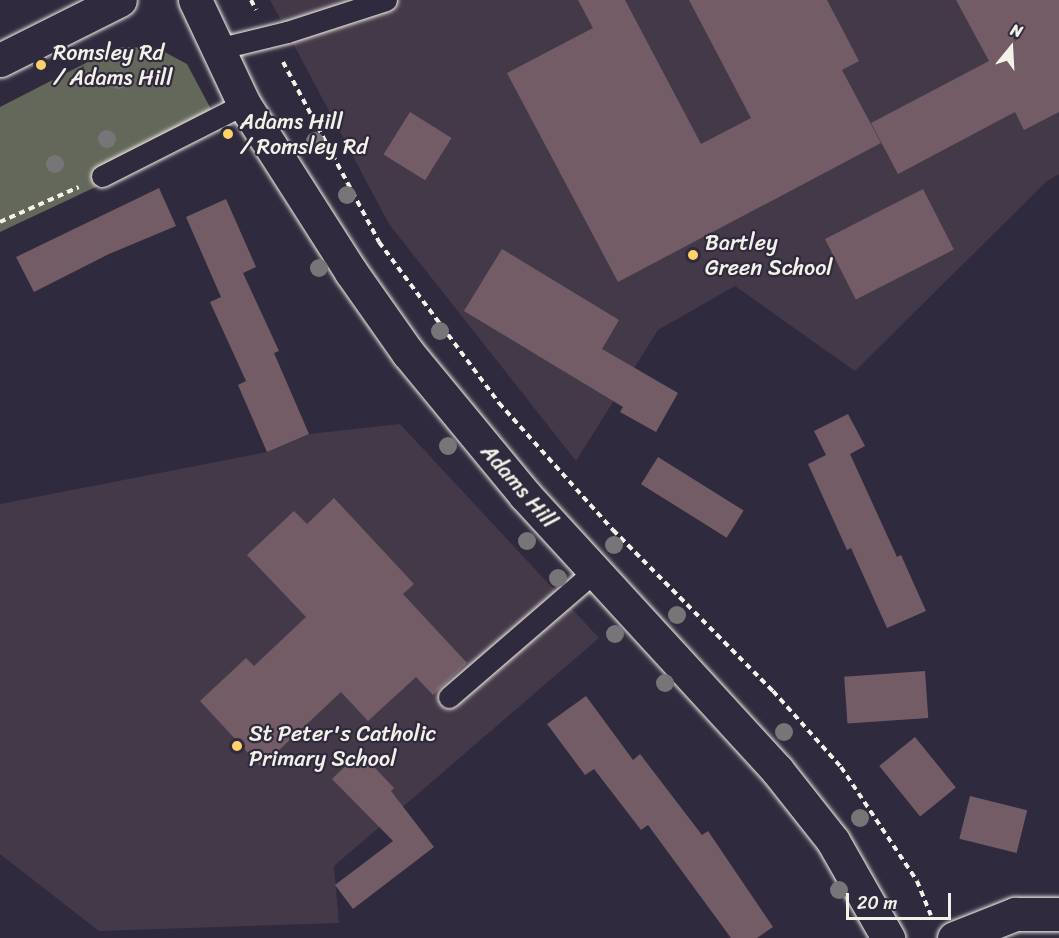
<!DOCTYPE html>
<style>
body{margin:0}
#map{position:relative;width:1059px;height:938px;overflow:hidden;background:#2f2a3d;font-family:Sriracha,sans-serif}
div>[style]{position:absolute}
.built>*{inset:0;background:#443949}
.green>*{inset:0;background:#64685a}
.building>*{inset:0;background:#745c66;transform-origin:0 0}
.path>*{height:4px;margin-top:-2px;transform-origin:0;background:repeating-linear-gradient(90deg,#f4f1e8 0 6px,transparent 0 10.5px)}
.roads{filter:drop-shadow(0 0 2px #f4f1e8) drop-shadow(0 0 2px #f4f1e8)}
.service>*{height:21px;margin:-10.5px;padding:0 10.5px;transform-origin:10.5px;border-radius:10.5px;background:#2f2a3d}
.minor>*{height:33px;margin:-16.5px;padding:0 16.5px;transform-origin:16.5px;border-radius:16.5px;background:#2f2a3d}
.tertiary>*{height:33px;margin:-16.5px;padding:0 16.5px;transform-origin:16.5px;border-radius:16.5px;background:#2f2a3d}
.trees>*{width:18px;height:18px;margin:-9px;border-radius:50%;background:#787578}
.dots>*{width:16px;height:16px;translate:-50% -50%;box-sizing:border-box;border:3px solid #2f2a3d;border-radius:50%}
span{translate:-50% -50%;white-space:nowrap;text-align:center;line-height:1.15;-webkit-text-stroke:4.5px #2f2a3d;paint-order:stroke}
.poi-label{font-size:22px;color:#f4f1e8}
.left{translate:0 -50%;text-align:left}
.street-label{font-size:22px;color:#f4f1e8}
.north{position:absolute;left:981px;top:18px;width:60px;height:60px;-webkit-text-stroke:4px #2f2a3d;paint-order:stroke;rotate:18deg;font-size:16px;font-weight:700;line-height:24px;text-align:center;color:#f4f1e8}
.north::after{content:'';display:block;margin:auto;width:21px;height:27px;background:#f4f1e8;clip-path:polygon(50% 0,100% 100%,50% 72%,0 100%)}
.scale{position:absolute;left:846px;top:893px;width:105px;height:27px;box-sizing:border-box;border:3px solid #f4f1e8;border-top:0;padding-left:8px;font-size:18px;line-height:21px;white-space:nowrap;color:#f4f1e8;-webkit-text-stroke:4px #2f2a3d;paint-order:stroke}
</style>
<div id="map">
<div class="built">
<div style="clip-path:polygon(270px 0,1059px 0,1059px 174px,1047px 181px,855px 371px,735px 286px,658px 330px,576px 461px,389px 224px)"></div>
<div style="clip-path:polygon(400px 424px,599px 638px,334px 866px,339px 923px,99px 931px,0 854px,0 504px,267px 452px,309px 434px)"></div>
</div>
<div class="green">
<div style="clip-path:polygon(117px 47px,157px 48px,187px 64px,221px 128px,0 232px,0 107px)"></div>
</div>
<div class="building">
<div style="clip-path:polygon(578px 0,625px 0,701px 144px,751px 118px,689px 0,827px 0,859px 61px,842px 70px,881px 143px,618px 282px,507px 73px,593px 28px)"></div>
<div style="clip-path:polygon(956px 0,1059px 0,1059px 112px,1024px 130px,1015px 112px,898px 174px,871px 123px,989px 61px)"></div>
<div style="left:410px;top:112px;width:49px;height:50px;rotate:32deg"></div>
<div style="clip-path:polygon(159px 188px,176px 226px,109px 254px,34px 292px,16px 257px)"></div>
<div style="left:923px;top:189px;width:68px;height:110px;rotate:63deg"></div>
<div style="clip-path:polygon(226px 199px,256px 267px,243px 273px,279px 351px,274px 353px,309px 434px,267px 452px,238px 385px,246px 381px,210px 302px,221px 297px,186px 217px)"></div>
<div style="clip-path:polygon(502px 249px,619px 320px,602px 349px,678px 393px,656px 432px,620px 412px,623px 407px,464px 311px)"></div>
<div style="clip-path:polygon(848px 414px,865px 446px,850px 454px,897px 557px,901px 555px,926px 611px,887px 628px,851px 548px,847px 550px,808px 464px,826px 455px,814px 431px)"></div>
<div style="left:658px;top:457px;width:101px;height:32px;rotate:32deg"></div>
<div style="clip-path:polygon(334px 498px,414px 584px,403px 594px,467px 663px,433px 695px,416px 677px,368px 721px,341px 692px,261px 767px,200px 701px,246px 658px,254px 666px,306px 617px,247px 555px,294px 511px,307px 524px)"></div>
<div style="left:925px;top:671px;width:47px;height:81px;rotate:86deg"></div>
<div style="clip-path:polygon(586px 696px,633px 760px,640px 754px,702px 835px,708px 831px,773px 927px,757px 938px,731px 938px,648px 825px,641px 830px,594px 769px,585px 775px,547px 724px)"></div>
<div style="left:915px;top:737px;width:65px;height:46px;rotate:51deg"></div>
<div style="clip-path:polygon(360px 752px,394px 788px,391px 791px,434px 847px,353px 909px,335px 885px,393px 841px,332px 779px)"></div>
<div style="left:970px;top:796px;width:59px;height:44px;rotate:14deg"></div>
</div>
<div class="path">
<div style="left:251px;top:0;width:11px;rotate:63deg"></div>
<div style="left:283px;top:62px;width:204px;rotate:61.9deg"></div>
<div style="left:379px;top:242px;width:201px;rotate:53.3deg"></div>
<div style="left:499px;top:403px;width:171px;rotate:48.1deg"></div>
<div style="left:613px;top:530px;width:227px;rotate:45.2deg"></div>
<div style="left:773px;top:691px;width:102px;rotate:48.2deg"></div>
<div style="left:841px;top:767px;width:137px;rotate:56.3deg"></div>
<div style="left:917px;top:881px;width:37px;rotate:68deg"></div>
<div style="left:0;top:222px;width:86px;rotate:-23.9deg"></div>
</div>
<div class="roads">
<div class="service">
<div style="left:217px;top:49px;width:72px;rotate:-13.7deg"></div>
<div style="left:287px;top:32px;width:104px;rotate:-17.9deg"></div>
<div style="left:102px;top:176px;width:159px;rotate:-26.9deg"></div>
<div style="left:449px;top:697px;width:193px;rotate:-40.8deg"></div>
</div>
<div class="minor">
<div style="left:954px;top:938px;width:66px;rotate:-21.5deg"></div>
<div style="left:1015px;top:914px;width:44px"></div>
</div>
<div class="tertiary">
<div style="left:195px;top:0;width:115px;rotate:64.8deg"></div>
<div style="left:244px;top:104px;width:199px;rotate:57.5deg"></div>
<div style="left:351px;top:272px;width:99px;rotate:54.9deg"></div>
<div style="left:408px;top:353px;width:184px;rotate:50.5deg"></div>
<div style="left:525px;top:495px;width:373px;rotate:47.5deg"></div>
<div style="left:777px;top:770px;width:90px;rotate:51.7deg"></div>
<div style="left:833px;top:841px;width:112px;rotate:60.4deg"></div>
<div style="left:0;top:60px;width:134px;rotate:-26.6deg"></div>
</div>
</div>
<div class="trees">
<div style="left:118px;top:80px"></div>
<div style="left:107px;top:139px"></div>
<div style="left:315px;top:141px"></div>
<div style="left:55px;top:164px"></div>
<div style="left:347px;top:195px"></div>
<div style="left:319px;top:268px"></div>
<div style="left:440px;top:331px"></div>
<div style="left:448px;top:446px"></div>
<div style="left:527px;top:541px"></div>
<div style="left:614px;top:545px"></div>
<div style="left:558px;top:578px"></div>
<div style="left:677px;top:615px"></div>
<div style="left:615px;top:634px"></div>
<div style="left:665px;top:683px"></div>
<div style="left:784px;top:732px"></div>
<div style="left:860px;top:818px"></div>
<div style="left:839px;top:890px"></div>
</div>
<div class="dots">
<div style="left:41px;top:65px;background:#ffd166"></div>
<div style="left:228px;top:134px;background:#ffd166"></div>
<div style="left:693px;top:255px;background:#ffd166"></div>
<div style="left:237px;top:746px;background:#ffd166"></div>
</div>
<div class="poi-label">
<span class="left" style="left:53px;top:65px">Romsley Rd<br>/ Adams Hill</span>
<span class="left" style="left:240px;top:134px">Adams Hill<br>/ Romsley Rd</span>
<span class="left" style="left:705px;top:255px">Bartley<br>Green School</span>
<span class="left" style="left:249px;top:746px">St Peter's Catholic<br>Primary School</span>
</div>
<div class="street-label">
<span style="left:519px;top:486px;rotate:49deg">Adams Hill</span>
</div>
<div class="north">N</div>
<div class="scale">20 m</div>
</div>
